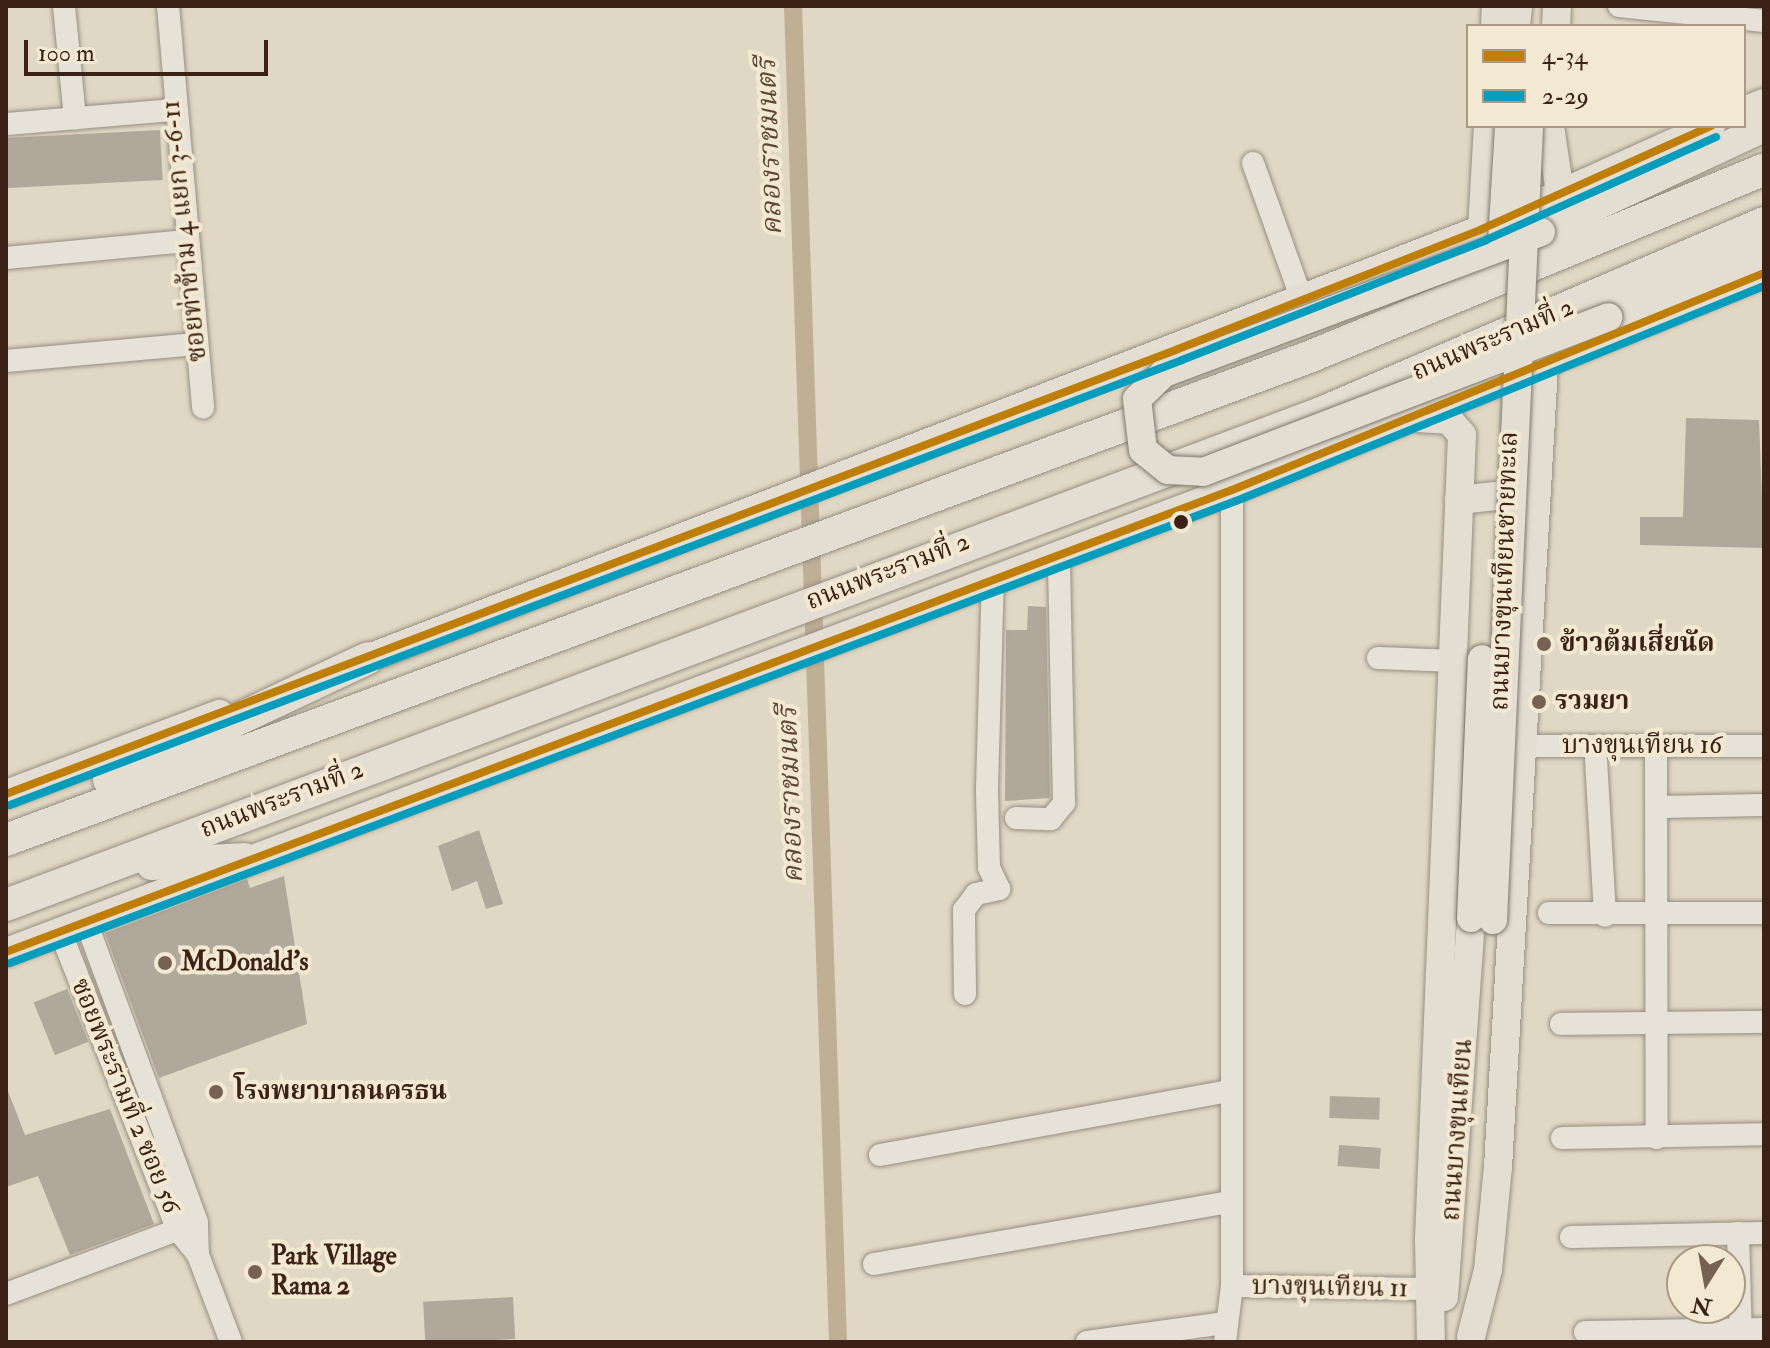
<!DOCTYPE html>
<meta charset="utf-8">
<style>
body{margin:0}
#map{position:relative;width:1770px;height:1348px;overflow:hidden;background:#e0d8c4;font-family:"IM FELL Double Pica","Noto Serif Thai",serif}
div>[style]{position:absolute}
.canal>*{height:18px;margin:-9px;padding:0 9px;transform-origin:9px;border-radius:9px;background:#beaf95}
.building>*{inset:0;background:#b0a99b;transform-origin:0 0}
.roads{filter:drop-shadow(0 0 2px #968e82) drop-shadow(0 0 2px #968e82)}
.minor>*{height:22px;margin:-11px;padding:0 11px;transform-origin:11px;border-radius:11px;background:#e7e2d8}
.major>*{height:28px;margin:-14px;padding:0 14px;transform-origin:14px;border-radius:14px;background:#e3ddd2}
.highway>*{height:32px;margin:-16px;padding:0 16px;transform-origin:16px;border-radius:16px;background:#e3ddd2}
.bridges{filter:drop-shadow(0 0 2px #7f776b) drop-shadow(0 0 2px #7f776b)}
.major-bridge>*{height:28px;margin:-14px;padding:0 14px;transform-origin:14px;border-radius:14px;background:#e3ddd2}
.bus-1>*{height:8px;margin:-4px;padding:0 4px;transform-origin:4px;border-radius:4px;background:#bf7e07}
.bus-2>*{height:8px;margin:-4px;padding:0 4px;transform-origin:4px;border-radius:4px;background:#069cbc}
.dots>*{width:22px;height:22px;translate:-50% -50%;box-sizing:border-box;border:4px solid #f3e8d1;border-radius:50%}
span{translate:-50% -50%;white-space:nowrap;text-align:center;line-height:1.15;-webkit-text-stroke:8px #f3e8d1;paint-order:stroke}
.street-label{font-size:26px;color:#3c2216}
.poi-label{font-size:26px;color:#3c2216;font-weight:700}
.left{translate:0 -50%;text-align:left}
.water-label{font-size:28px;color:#5f4736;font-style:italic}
.frame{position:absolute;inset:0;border:8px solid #3c2216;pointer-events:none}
.legend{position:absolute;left:1466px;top:24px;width:280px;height:104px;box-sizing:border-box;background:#f3e8d1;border:2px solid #aa9986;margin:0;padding:10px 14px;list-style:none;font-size:24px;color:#3c2216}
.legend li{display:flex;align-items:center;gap:16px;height:40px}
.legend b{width:40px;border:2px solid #aa9986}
.north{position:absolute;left:1666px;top:1244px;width:80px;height:80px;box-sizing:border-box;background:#f3e8d1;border:2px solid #aa9986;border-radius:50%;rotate:191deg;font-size:22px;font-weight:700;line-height:32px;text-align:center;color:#3c2216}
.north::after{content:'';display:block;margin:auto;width:28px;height:36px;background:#756253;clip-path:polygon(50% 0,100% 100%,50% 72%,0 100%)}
.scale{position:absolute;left:24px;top:40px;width:244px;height:36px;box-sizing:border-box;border:4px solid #3c2216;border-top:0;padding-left:10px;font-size:24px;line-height:28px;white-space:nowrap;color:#3c2216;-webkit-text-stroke:6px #f3e8d1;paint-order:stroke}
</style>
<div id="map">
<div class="canal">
<div style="left:793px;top:6px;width:1337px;rotate:88.07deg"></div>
</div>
<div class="building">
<div style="left:160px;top:130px;width:50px;height:155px;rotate:87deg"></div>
<div style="clip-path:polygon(1686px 418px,1759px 420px,1764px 548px,1640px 545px,1640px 517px,1683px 517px)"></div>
<div style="clip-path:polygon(1028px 606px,1046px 607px,1050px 798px,1005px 801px,1006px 630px,1027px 630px)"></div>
<div style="clip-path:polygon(479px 830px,503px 904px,486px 909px,477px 881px,452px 891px,438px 846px)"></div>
<div style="clip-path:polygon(284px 876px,307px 1024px,159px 1078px,105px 933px,247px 879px,250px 888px)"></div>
<div style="left:67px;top:989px;width:57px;height:36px;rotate:68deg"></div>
<div style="clip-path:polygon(6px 1086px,25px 1135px,110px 1109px,154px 1224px,70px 1255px,38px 1176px,6px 1187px)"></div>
<div style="left:1330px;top:1096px;width:50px;height:22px;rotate:2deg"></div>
<div style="left:1339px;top:1145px;width:42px;height:21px;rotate:4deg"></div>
<div style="left:513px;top:1297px;width:42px;height:90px;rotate:87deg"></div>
</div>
<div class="roads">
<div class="minor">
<div style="left:64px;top:6px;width:113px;rotate:84.4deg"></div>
<div style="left:168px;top:6px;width:403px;rotate:85deg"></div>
<div style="left:1619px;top:6px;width:146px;rotate:5.9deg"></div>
<div style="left:6px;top:124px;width:167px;rotate:-4.8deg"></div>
<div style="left:1253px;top:163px;width:145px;rotate:70.3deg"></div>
<div style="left:6px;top:258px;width:181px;rotate:-5.4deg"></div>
<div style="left:6px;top:361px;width:191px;rotate:-5.1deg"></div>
<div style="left:1378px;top:658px;width:78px;rotate:2.2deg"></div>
<div style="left:1521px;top:746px;width:243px"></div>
<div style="left:1656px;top:748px;width:390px;rotate:89.9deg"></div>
<div style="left:1596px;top:759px;width:157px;rotate:86.7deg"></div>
<div style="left:1658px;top:807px;width:106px;rotate:-1.1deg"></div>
<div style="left:1016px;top:818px;width:35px;rotate:2deg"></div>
<div style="left:1051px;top:819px;width:21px;rotate:-51deg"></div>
<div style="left:1064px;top:803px;width:249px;rotate:-91.2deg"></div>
<div style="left:1549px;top:913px;width:215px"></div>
<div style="left:60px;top:931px;width:321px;rotate:68.5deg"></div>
<div style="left:178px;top:1230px;width:32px;rotate:51deg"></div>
<div style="left:198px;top:1255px;width:33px;rotate:-92deg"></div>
<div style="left:197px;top:1222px;width:320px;rotate:-110.3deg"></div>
<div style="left:965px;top:994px;width:84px;rotate:-90.7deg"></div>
<div style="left:964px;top:910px;width:20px;rotate:-53deg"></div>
<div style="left:976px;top:894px;width:24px;rotate:-12deg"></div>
<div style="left:999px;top:889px;width:23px;rotate:-115deg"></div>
<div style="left:989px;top:868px;width:79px;rotate:-91.5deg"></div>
<div style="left:987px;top:789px;width:210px;rotate:-88.4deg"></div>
<div style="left:1561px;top:1024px;width:203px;rotate:-0.6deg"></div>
<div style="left:1562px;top:1138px;width:202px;rotate:-1.1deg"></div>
<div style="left:880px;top:1155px;width:356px;rotate:-10.4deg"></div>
<div style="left:1738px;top:1233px;width:109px;rotate:88.4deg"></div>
<div style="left:1571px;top:1237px;width:193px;rotate:-1.2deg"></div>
<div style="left:198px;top:1255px;width:93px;rotate:69.2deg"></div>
<div style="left:874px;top:1264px;width:362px;rotate:-9.9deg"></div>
<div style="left:1232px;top:1286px;width:197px;rotate:0.9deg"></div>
<div style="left:6px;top:1294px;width:194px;rotate:-20.5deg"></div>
<div style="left:1585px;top:1332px;width:179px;rotate:-1deg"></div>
<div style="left:1087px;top:1342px;width:138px;rotate:-7.9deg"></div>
<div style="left:1225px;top:1342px;width:56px;rotate:-82.9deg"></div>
<div style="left:1232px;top:1286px;width:796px;rotate:-90deg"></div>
</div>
<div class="major">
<div style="left:1495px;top:26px;width:20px;rotate:-87deg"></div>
<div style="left:1516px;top:26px;width:20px;rotate:-84deg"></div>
<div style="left:1556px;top:26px;width:20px;rotate:-87deg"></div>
<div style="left:1744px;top:111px;width:22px;rotate:-22deg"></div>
<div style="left:1550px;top:126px;width:68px;rotate:81.5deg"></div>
<div style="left:1482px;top:229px;width:103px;rotate:-86.7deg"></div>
<div style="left:1541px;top:232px;width:246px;rotate:-25deg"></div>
<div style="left:1608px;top:317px;width:170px;rotate:-23.2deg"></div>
<div style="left:1419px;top:418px;width:30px;rotate:4deg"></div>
<div style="left:1449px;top:420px;width:20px;rotate:49deg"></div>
<div style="left:1462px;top:435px;width:806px;rotate:92.35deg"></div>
<div style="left:1429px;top:1240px;width:102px;rotate:88.9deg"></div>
<div style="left:1459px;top:500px;width:74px;rotate:-6.2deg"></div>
<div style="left:348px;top:666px;width:1215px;rotate:-21.07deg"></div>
<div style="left:1482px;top:229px;width:251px;rotate:-24.2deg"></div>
<div style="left:6px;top:794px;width:228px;rotate:-20.6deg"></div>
<div style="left:6px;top:952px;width:1310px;rotate:-20.65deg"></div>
<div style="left:1232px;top:490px;width:575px;rotate:-22.19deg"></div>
<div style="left:1444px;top:1297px;width:380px;rotate:-85.9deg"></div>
<div style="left:1471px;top:1337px;width:69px;rotate:-75.8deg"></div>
<div style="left:1488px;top:1270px;width:103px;rotate:-84.5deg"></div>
<div style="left:1498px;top:1167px;width:801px;rotate:-86.71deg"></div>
</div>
<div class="highway">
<div style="left:109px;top:780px;width:286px;rotate:-25.2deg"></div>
<div style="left:6px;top:840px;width:1390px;rotate:-20.34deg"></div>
<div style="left:1309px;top:357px;width:492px;rotate:-22.4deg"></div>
<div style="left:152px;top:864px;width:92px;rotate:-3.1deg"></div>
<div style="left:6px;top:905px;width:1404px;rotate:-20.51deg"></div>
<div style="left:1321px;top:413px;width:482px;rotate:-23.2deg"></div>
</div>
</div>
<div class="bridges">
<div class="major-bridge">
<div style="left:1541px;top:232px;width:403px;rotate:159.5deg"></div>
<div style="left:1164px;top:373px;width:37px;rotate:136deg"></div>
<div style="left:1137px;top:399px;width:51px;rotate:83.3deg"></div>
<div style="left:1143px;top:450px;width:32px;rotate:39deg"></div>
<div style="left:1168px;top:470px;width:35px;rotate:3deg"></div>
<div style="left:1203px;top:472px;width:434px;rotate:-20.9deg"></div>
<div style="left:1502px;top:242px;width:116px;rotate:-86.5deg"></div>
<div style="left:1471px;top:918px;width:259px;rotate:-87.6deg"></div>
<div style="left:1493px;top:920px;width:795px;rotate:-87.4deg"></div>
</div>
</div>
<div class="bus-1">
<div style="left:6px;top:794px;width:1254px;rotate:-20.79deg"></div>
<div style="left:1178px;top:349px;width:327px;rotate:-21.5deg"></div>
<div style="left:1482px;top:229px;width:251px;rotate:-24.2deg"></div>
<div style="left:6px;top:952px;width:1310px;rotate:-20.65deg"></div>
<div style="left:1232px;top:490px;width:575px;rotate:-22.19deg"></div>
</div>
<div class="bus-2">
<div style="left:10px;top:805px;width:1254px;rotate:-20.79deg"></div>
<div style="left:1182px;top:360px;width:327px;rotate:-21.5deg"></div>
<div style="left:1486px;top:240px;width:252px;rotate:-24.1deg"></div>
<div style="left:10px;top:963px;width:1310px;rotate:-20.65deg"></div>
<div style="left:1236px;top:501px;width:570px;rotate:-22.16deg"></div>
</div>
<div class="dots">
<div style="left:1181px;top:522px;background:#3c2216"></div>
<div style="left:1544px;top:644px;background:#756253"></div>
<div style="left:1539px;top:702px;background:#756253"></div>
<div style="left:165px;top:963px;background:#756253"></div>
<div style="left:216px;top:1092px;background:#756253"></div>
<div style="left:255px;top:1272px;background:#756253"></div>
</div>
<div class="street-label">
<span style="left:185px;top:231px;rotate:-96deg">ซอยท่าข้าม 4 แยก 3-6-11</span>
<span style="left:1493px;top:340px;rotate:-23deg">ถนนพระรามที่ 2</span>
<span style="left:1505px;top:571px;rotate:-88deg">ถนนบางขุนเทียนชายทะเล</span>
<span style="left:888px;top:572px;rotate:-21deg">ถนนพระรามที่ 2</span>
<span style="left:1642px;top:746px">บางขุนเทียน 16</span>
<span style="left:282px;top:800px;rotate:-21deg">ถนนพระรามที่ 2</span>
<span style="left:125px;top:1096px;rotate:68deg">ซอยพระรามที่ 2 ซอย 56</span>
<span style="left:1458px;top:1130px;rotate:-86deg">ถนนบางขุนเทียน</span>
<span style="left:1330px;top:1288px;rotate:1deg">บางขุนเทียน 11</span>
</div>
<div class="poi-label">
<span class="left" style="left:1560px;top:644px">ข้าวต้มเสี่ยนัด</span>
<span class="left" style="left:1555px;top:702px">รวมยา</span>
<span class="left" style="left:181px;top:963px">McDonald's</span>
<span class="left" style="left:234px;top:1092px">โรงพยาบาลนครธน</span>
<span class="left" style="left:271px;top:1272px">Park Village<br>Rama 2</span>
</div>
<div class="water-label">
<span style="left:770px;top:147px;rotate:-92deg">คลองราชมนตรี</span>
<span style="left:791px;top:795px;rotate:-92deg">คลองราชมนตรี</span>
</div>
<div class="frame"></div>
<ul class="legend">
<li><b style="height:10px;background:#bf7e07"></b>4-34</li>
<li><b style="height:10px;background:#069cbc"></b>2-29</li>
</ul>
<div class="north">N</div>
<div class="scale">100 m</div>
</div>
